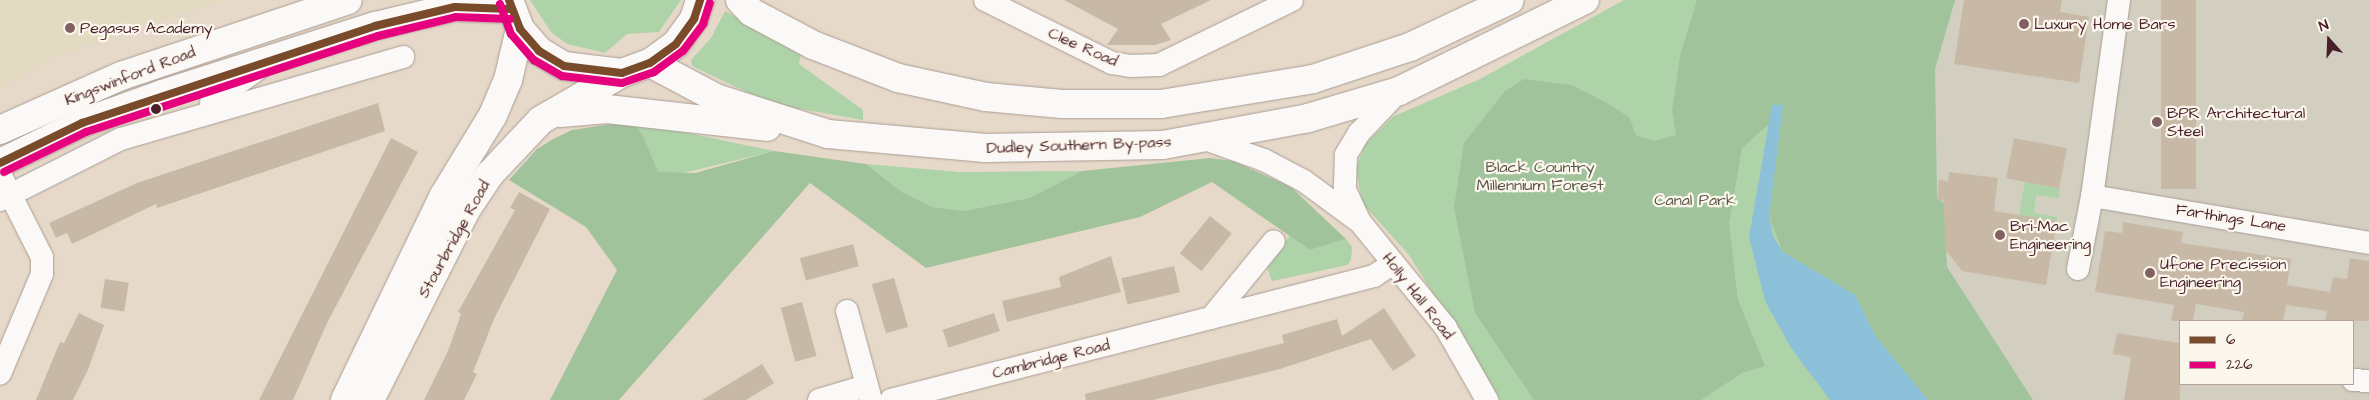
<!DOCTYPE html>
<style>
body{margin:0}
#map{position:relative;width:2369px;height:400px;overflow:hidden;background:#e7d9c9;font-family:"Architects Daughter",sans-serif}
div>[style]{position:absolute}
.built>*{inset:0;background:#e3dbc1}
.industrial>*{inset:0;background:#d3cfc0}
.green>*{inset:0;background:#afd3a8}
.forest>*{inset:0;background:#a1c39c}
.water>*{inset:0;background:#8bc0d8}
.building>*{inset:0;background:#c8b9a6;transform-origin:0 0}
.roads{filter:drop-shadow(0 0 1px #aa9d95) drop-shadow(0 0 1px #aa9d95)}
.minor>*{height:22px;margin:-11px;padding:0 11px;transform-origin:11px;border-radius:11px;background:#fbf9f7}
.primary>*{height:28px;margin:-14px;padding:0 14px;transform-origin:14px;border-radius:14px;background:#fbf9f7}
.trunk>*{height:28px;margin:-14px;padding:0 14px;transform-origin:14px;border-radius:14px;background:#fbf9f7}
.bus-1>*{height:8px;margin:-4px;padding:0 4px;transform-origin:4px;border-radius:4px;background:#7a4b2a}
.bus-2>*{height:8px;margin:-4px;padding:0 4px;transform-origin:4px;border-radius:4px;background:#e5007d}
.dots>*{width:14px;height:14px;translate:-50% -50%;box-sizing:border-box;border:2px solid #fbf7ec;border-radius:50%}
span{translate:-50% -50%;white-space:nowrap;text-align:center;line-height:1.15;-webkit-text-stroke:4.5px #fbf7ec;paint-order:stroke}
.poi-label{font-size:16px;color:#4a1f2b}
.left{translate:0 -50%;text-align:left}
.street-label{font-size:16px;color:#4a1f2b}
.park-label{font-size:16px;color:#5a5448}
.legend{position:absolute;left:2179px;top:320px;width:175px;height:65px;box-sizing:border-box;background:#fbf7ec;border:1px solid #b4a19f;margin:0;padding:6px 9px;list-style:none;font-size:15px;color:#4a1f2b}
.legend li{display:flex;align-items:center;gap:10px;height:25px}
.legend b{width:25px;border:1px solid #b4a19f}
.north{position:absolute;left:2304px;top:15px;width:50px;height:50px;-webkit-text-stroke:4px #fbf7ec;paint-order:stroke;rotate:340deg;font-size:14px;font-weight:700;line-height:20px;text-align:center;color:#4a1f2b}
.north::after{content:'';display:block;margin:auto;width:18px;height:22px;background:#4a1f2b;clip-path:polygon(50% 0,100% 100%,50% 72%,0 100%)}
</style>
<div id="map">
<div class="built">
<div style="clip-path:polygon(0 0,221px 0,57px 56px,0 87px)"></div>
</div>
<div class="industrial">
<div style="clip-path:polygon(evenodd,1955px 0,2369px 0,2369px 400px,2033px 400px,1947px 267px,1944px 203px,1937px 200px,1935px 68px,1955px 0,2180px 321px,2353px 321px,2353px 384px,2180px 384px,2180px 321px)"></div>
</div>
<div class="green">
<div style="clip-path:polygon(530px 0,681px 0,659px 32px,627px 34px,605px 53px,567px 44px,551px 32px)"></div>
<div style="clip-path:polygon(1624px 0,1955px 0,1935px 69px,1937px 199px,1944px 203px,1947px 267px,2033px 400px,1500px 400px,1409px 255px,1362px 203px,1356px 168px,1365px 144px,1394px 116px,1480px 79px)"></div>
<div style="clip-path:polygon(725px 11px,801px 55px,799px 64px,863px 110px,863px 120px,772px 104px,692px 66px,691px 60px,711px 38px)"></div>
<div style="clip-path:polygon(633px 125px,683px 132px,774px 151px,675px 175px,658px 172px)"></div>
<div style="clip-path:polygon(866px 164px,960px 172px,1082px 171px,1029px 198px,963px 211px,933px 207px,902px 192px)"></div>
<div style="clip-path:polygon(2025px 181px,2060px 187px,2059px 198px,2036px 195px,2034px 213px,2057px 217px,2057px 221px,2019px 215px)"></div>
<div style="clip-path:polygon(1290px 235px,1310px 250px,1346px 239px,1352px 247px,1351px 260px,1348px 265px,1272px 281px,1267px 267px)"></div>
</div>
<div class="forest">
<div style="clip-path:polygon(1697px 0,1955px 0,1935px 69px,1937px 199px,1944px 203px,1947px 267px,2033px 400px,1928px 400px,1876px 337px,1855px 295px,1783px 252px,1769px 217px,1783px 105px,1772px 105px,1769px 124px,1742px 148px,1729px 224px,1738px 300px,1765px 366px,1742px 373px,1701px 400px,1534px 400px,1475px 313px,1454px 207px,1464px 143px,1505px 91px,1524px 79px,1571px 85px,1605px 102px,1629px 117px,1636px 135px,1653px 141px,1676px 135px,1672px 111px,1680px 56px)"></div>
<div style="clip-path:polygon(612px 124px,633px 125px,642px 134px,658px 172px,695px 173px,774px 151px,866px 164px,902px 192px,933px 207px,963px 211px,1029px 198px,1082px 171px,1210px 158px,1233px 161px,1291px 187px,1346px 239px,1310px 250px,1212px 182px,1140px 217px,926px 268px,810px 183px,619px 400px,550px 400px,617px 270px,586px 227px,509px 180px,537px 149px,553px 139px,572px 130px)"></div>
</div>
<div class="water">
<div style="clip-path:polygon(1772px 105px,1783px 105px,1769px 217px,1773px 236px,1783px 252px,1855px 295px,1876px 337px,1928px 400px,1830px 400px,1791px 348px,1765px 301px,1749px 237px)"></div>
</div>
<div class="building">
<div style="clip-path:polygon(1064px 0,1211px 0,1161px 24px,1171px 40px,1155px 45px,1107px 45px,1118px 29px)"></div>
<div style="clip-path:polygon(1964px 0,2062px 0,2060px 12px,2089px 17px,2079px 83px,1954px 64px)"></div>
<div style="left:2161px;top:0;width:35px;height:189px"></div>
<div style="clip-path:polygon(378px 103px,385px 131px,157px 208px,156px 204px,72px 244px,67px 233px,56px 238px,49px 223px,137px 183px)"></div>
<div style="clip-path:polygon(391px 138px,418px 152px,328px 321px,293px 400px,259px 400px)"></div>
<div style="left:2014px;top:138px;width:54px;height:41px;rotate:11deg"></div>
<div style="clip-path:polygon(1949px 172px,1998px 178px,1994px 211px,2057px 221px,2046px 285px,1962px 271px,1945px 249px,1944px 201px,1937px 200px,1939px 180px,1948px 181px)"></div>
<div style="clip-path:polygon(519px 192px,550px 209px,494px 319px,473px 372px,477px 374px,464px 400px,424px 400px,448px 351px,461px 314px,458px 312px,515px 210px,510px 208px)"></div>
<div style="left:1210px;top:216px;width:28px;height:48px;rotate:39deg"></div>
<div style="clip-path:polygon(2123px 222px,2183px 232px,2181px 243px,2291px 259px,2287px 285px,2330px 292px,2333px 277px,2347px 279px,2350px 258px,2369px 261px,2369px 321px,2325px 321px,2327px 311px,2286px 305px,2283px 321px,2242px 321px,2244px 312px,2196px 304px,2193px 321px,2171px 321px,2174px 305px,2095px 292px,2105px 231px,2122px 233px)"></div>
<div style="left:853px;top:244px;width:23px;height:55px;rotate:75deg"></div>
<div style="clip-path:polygon(1111px 256px,1121px 292px,1007px 322px,1002px 301px,1061px 287px,1059px 277px)"></div>
<div style="left:1174px;top:266px;width:27px;height:54px;rotate:77deg"></div>
<div style="left:894px;top:278px;width:51px;height:23px;rotate:74deg"></div>
<div style="left:105px;top:279px;width:24px;height:29px;rotate:9deg"></div>
<div style="left:802px;top:302px;width:56px;height:22px;rotate:75deg"></div>
<div style="clip-path:polygon(1384px 308px,1416px 356px,1393px 371px,1371px 339px,1280px 369px,1153px 400px,1086px 400px,1085px 394px,1284px 343px,1282px 335px,1337px 319px,1342px 336px)"></div>
<div style="clip-path:polygon(79px 313px,104px 325px,88px 370px,73px 400px,36px 400px,60px 342px,64px 343px)"></div>
<div style="left:994px;top:313px;width:19px;height:54px;rotate:72deg"></div>
<div style="clip-path:polygon(2117px 333px,2180px 343px,2180px 400px,2124px 400px,2131px 357px,2113px 354px)"></div>
<div style="clip-path:polygon(762px 364px,774px 383px,746px 400px,702px 400px)"></div>
</div>
<div class="roads">
<div class="minor">
<div style="left:985px;top:0;width:142px;rotate:26.4deg"></div>
<div style="left:1112px;top:63px;width:18px;rotate:9deg"></div>
<div style="left:1130px;top:66px;width:29px;rotate:-2deg"></div>
<div style="left:1159px;top:65px;width:148px;rotate:-26deg"></div>
<div style="left:2119px;top:0;width:198px;rotate:97.8deg"></div>
<div style="left:2092px;top:196px;width:281px;rotate:9.6deg"></div>
<div style="left:1399px;top:91px;width:58px;rotate:133.6deg"></div>
<div style="left:1359px;top:133px;width:26px;rotate:121deg"></div>
<div style="left:1346px;top:155px;width:35px;rotate:92deg"></div>
<div style="left:1345px;top:190px;width:35px;rotate:65deg"></div>
<div style="left:1360px;top:222px;width:136px;rotate:50.9deg"></div>
<div style="left:1446px;top:328px;width:83px;rotate:60.3deg"></div>
<div style="left:211px;top:103px;width:68px;rotate:-36deg"></div>
<div style="left:1202px;top:138px;width:66px;rotate:19.5deg"></div>
<div style="left:1264px;top:160px;width:45px;rotate:27.7deg"></div>
<div style="left:1304px;top:181px;width:66px;rotate:36.3deg"></div>
<div style="left:0;top:174px;width:93px;rotate:63.2deg"></div>
<div style="left:42px;top:257px;width:17px;rotate:90deg"></div>
<div style="left:42px;top:274px;width:108px;rotate:112.8deg"></div>
<div style="left:0;top:200px;width:136px;rotate:-26.8deg"></div>
<div style="left:121px;top:139px;width:294px;rotate:-16.2deg"></div>
<div style="left:2078px;top:269px;width:74px;rotate:-79.1deg"></div>
<div style="left:847px;top:311px;width:92px;rotate:74.9deg"></div>
<div style="left:1211px;top:318px;width:99px;rotate:-50.7deg"></div>
<div style="left:2353px;top:380px;width:16px;rotate:4deg"></div>
<div style="left:819px;top:400px;width:49px;rotate:-16.6deg"></div>
<div style="left:891px;top:400px;width:499px;rotate:-14.4deg"></div>
<div style="left:1374px;top:276px;width:23px;rotate:-34deg"></div>
</div>
<div class="primary">
<div style="left:0;top:130px;width:133px;rotate:-24.1deg"></div>
<div style="left:121px;top:76px;width:239px;rotate:-18.5deg"></div>
<div style="left:0;top:163px;width:91px;rotate:-26deg"></div>
<div style="left:82px;top:123px;width:85px;rotate:-19.9deg"></div>
<div style="left:162px;top:94px;width:224px;rotate:-17.7deg"></div>
<div style="left:375px;top:26px;width:82px;rotate:-13.4deg"></div>
<div style="left:455px;top:7px;width:55px;rotate:2.1deg"></div>
</div>
<div class="trunk">
<div style="left:509px;top:0;width:31px;rotate:69deg"></div>
<div style="left:520px;top:29px;width:29px;rotate:49deg"></div>
<div style="left:539px;top:51px;width:29px;rotate:31deg"></div>
<div style="left:564px;top:66px;width:58px;rotate:6.9deg"></div>
<div style="left:622px;top:73px;width:30px;rotate:-20deg"></div>
<div style="left:650px;top:63px;width:32px;rotate:-36deg"></div>
<div style="left:676px;top:44px;width:31px;rotate:-54deg"></div>
<div style="left:694px;top:19px;width:20px;rotate:-72deg"></div>
<div style="left:740px;top:0;width:16px;rotate:47deg"></div>
<div style="left:751px;top:12px;width:70px;rotate:28deg"></div>
<div style="left:813px;top:45px;width:91px;rotate:21.2deg"></div>
<div style="left:898px;top:78px;width:90px;rotate:12.2deg"></div>
<div style="left:986px;top:97px;width:76px;rotate:5.3deg"></div>
<div style="left:1062px;top:104px;width:99px"></div>
<div style="left:1161px;top:104px;width:154px;rotate:-9.3deg"></div>
<div style="left:1313px;top:79px;width:102px;rotate:-18.3deg"></div>
<div style="left:1410px;top:47px;width:110px;rotate:-25.2deg"></div>
<div style="left:650px;top:63px;width:75px;rotate:27.9deg"></div>
<div style="left:716px;top:98px;width:118px;rotate:17.8deg"></div>
<div style="left:828px;top:134px;width:158px;rotate:5.1deg"></div>
<div style="left:985px;top:148px;width:178px;rotate:-1deg"></div>
<div style="left:1163px;top:145px;width:147px;rotate:-10.5deg"></div>
<div style="left:1308px;top:118px;width:95px;rotate:-16.5deg"></div>
<div style="left:1399px;top:91px;width:207px;rotate:-26.1deg"></div>
<div style="left:561px;top:113px;width:46px;rotate:-5deg"></div>
<div style="left:607px;top:109px;width:161px;rotate:6.4deg"></div>
<div style="left:345px;top:400px;width:225px;rotate:-64.2deg"></div>
<div style="left:443px;top:197px;width:96px;rotate:-58.6deg"></div>
<div style="left:493px;top:115px;width:38px;rotate:-67deg"></div>
<div style="left:508px;top:80px;width:52px;rotate:-76.8deg"></div>
<div style="left:370px;top:400px;width:213px;rotate:-63.2deg"></div>
<div style="left:466px;top:210px;width:43px;rotate:-56.3deg"></div>
<div style="left:490px;top:174px;width:74px;rotate:-46.6deg"></div>
<div style="left:541px;top:120px;width:94px;rotate:-30.1deg"></div>
</div>
</div>
<div class="bus-1">
<div style="left:509px;top:0;width:31px;rotate:69deg"></div>
<div style="left:520px;top:29px;width:29px;rotate:49deg"></div>
<div style="left:539px;top:51px;width:29px;rotate:31deg"></div>
<div style="left:564px;top:66px;width:58px;rotate:6.9deg"></div>
<div style="left:622px;top:73px;width:30px;rotate:-20deg"></div>
<div style="left:650px;top:63px;width:32px;rotate:-36deg"></div>
<div style="left:676px;top:44px;width:31px;rotate:-54deg"></div>
<div style="left:694px;top:19px;width:20px;rotate:-72deg"></div>
<div style="left:0;top:163px;width:91px;rotate:-26deg"></div>
<div style="left:82px;top:123px;width:309px;rotate:-18.3deg"></div>
<div style="left:375px;top:26px;width:82px;rotate:-13.4deg"></div>
<div style="left:455px;top:7px;width:55px;rotate:2.1deg"></div>
</div>
<div class="bus-2">
<div style="left:500px;top:4px;width:32px;rotate:70deg"></div>
<div style="left:511px;top:34px;width:35px;rotate:49deg"></div>
<div style="left:534px;top:60px;width:32px;rotate:30deg"></div>
<div style="left:562px;top:76px;width:60px;rotate:6.7deg"></div>
<div style="left:622px;top:83px;width:34px;rotate:-19deg"></div>
<div style="left:654px;top:72px;width:36px;rotate:-36deg"></div>
<div style="left:683px;top:51px;width:34px;rotate:-53deg"></div>
<div style="left:703px;top:24px;width:22px;rotate:-72deg"></div>
<div style="left:4px;top:172px;width:91px;rotate:-26deg"></div>
<div style="left:86px;top:132px;width:307px;rotate:-18.2deg"></div>
<div style="left:378px;top:36px;width:80px;rotate:-13.7deg"></div>
<div style="left:456px;top:17px;width:54px;rotate:2.1deg"></div>
</div>
<div class="dots">
<div style="left:2024px;top:24px;background:#816062"></div>
<div style="left:70px;top:28px;background:#816062"></div>
<div style="left:156px;top:109px;background:#4a1f2b"></div>
<div style="left:2157px;top:122px;background:#816062"></div>
<div style="left:2000px;top:235px;background:#816062"></div>
<div style="left:2150px;top:273px;background:#816062"></div>
</div>
<div class="poi-label">
<span class="left" style="left:2034px;top:24px">Luxury Home Bars</span>
<span class="left" style="left:80px;top:28px">Pegasus Academy</span>
<span class="left" style="left:2167px;top:122px">BPR Architectural<br>Steel</span>
<span class="left" style="left:2010px;top:235px">Bri-Mac<br>Engineering</span>
<span class="left" style="left:2160px;top:273px">Ufone Precission<br>Engineering</span>
</div>
<div class="street-label">
<span style="left:1083px;top:47px;rotate:24deg">Clee Road</span>
<span style="left:130px;top:76px;rotate:-21deg">Kingswinford Road</span>
<span style="left:1079px;top:145px;rotate:-2deg">Dudley Southern By-pass</span>
<span style="left:2231px;top:218px;rotate:9deg">Farthings Lane</span>
<span style="left:454px;top:239px;rotate:-61deg">Stourbridge Road</span>
<span style="left:1418px;top:296px;rotate:52deg">Holly Hall Road</span>
<span style="left:1051px;top:359px;rotate:-14deg">Cambridge Road</span>
</div>
<div class="park-label">
<span style="left:1540px;top:176px">Black Country<br>Millennium Forest</span>
<span style="left:1695px;top:200px">Canal Park</span>
</div>
<ul class="legend">
<li><b style="height:6px;background:#7a4b2a"></b>6</li>
<li><b style="height:6px;background:#e5007d"></b>226</li>
</ul>
<div class="north">N</div>
</div>
